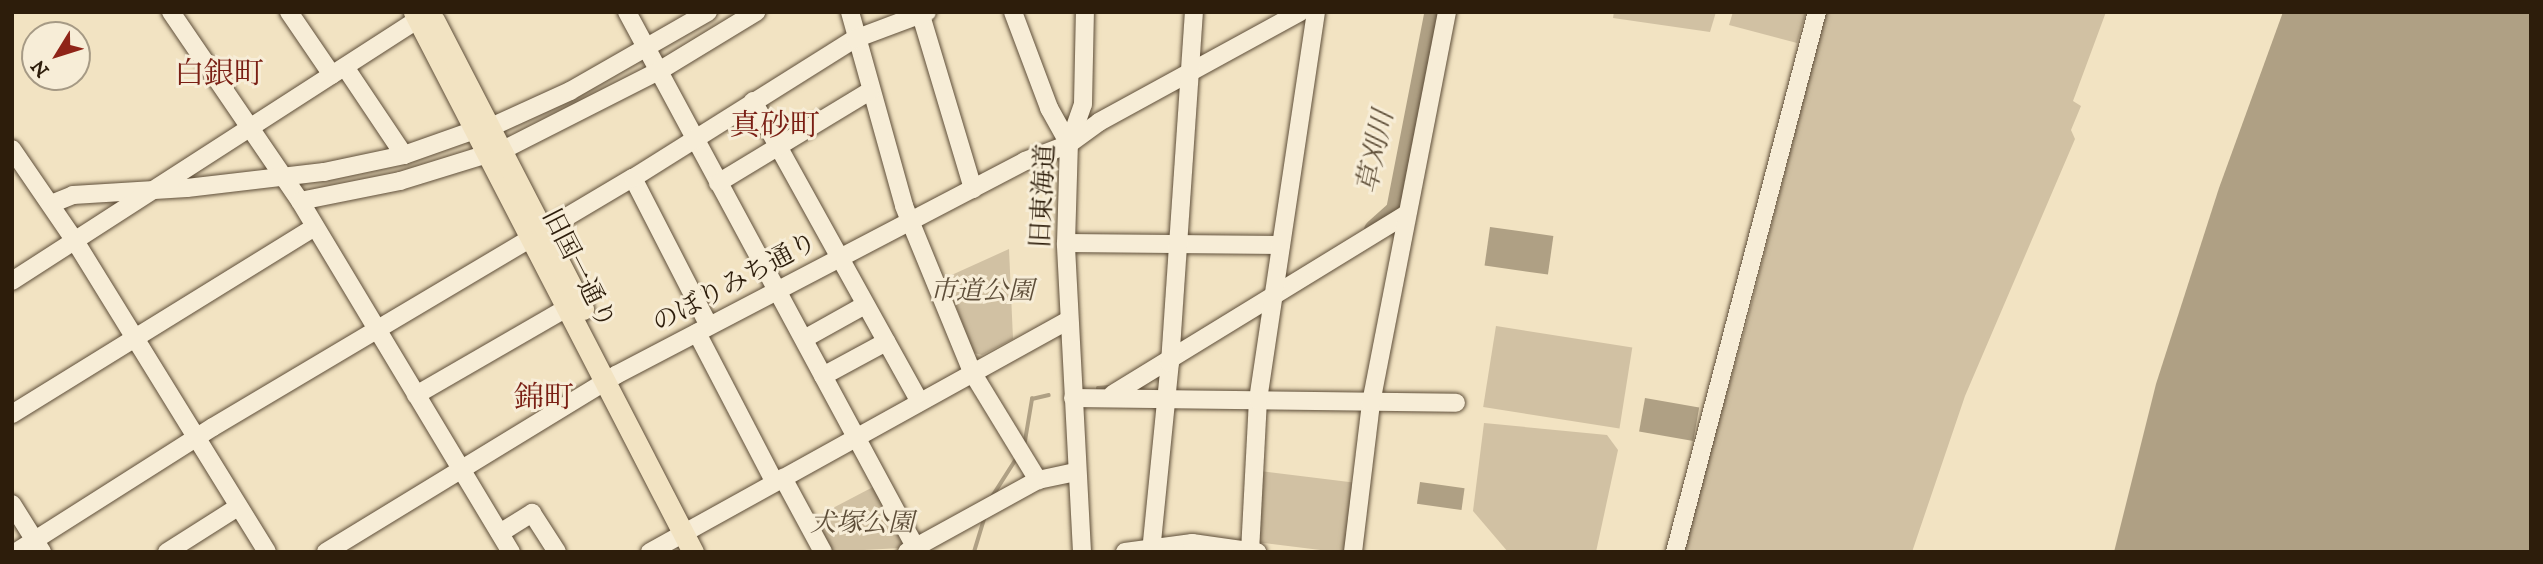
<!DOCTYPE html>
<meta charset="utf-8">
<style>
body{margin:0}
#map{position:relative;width:2543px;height:564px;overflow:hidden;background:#f2e3c2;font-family:"IM FELL DW Pica","Noto Serif JP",serif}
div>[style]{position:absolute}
.green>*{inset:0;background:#d1c1a3;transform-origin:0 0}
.water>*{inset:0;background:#afa084;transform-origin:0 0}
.stream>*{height:3.5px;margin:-1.75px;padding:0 1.75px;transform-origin:1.75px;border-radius:1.75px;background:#afa084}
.river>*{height:23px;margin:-11.5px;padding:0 11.5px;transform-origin:11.5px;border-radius:11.5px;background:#afa084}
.roads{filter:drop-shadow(0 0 2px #5e4e39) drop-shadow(0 0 2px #5e4e39)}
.minor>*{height:18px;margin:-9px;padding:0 9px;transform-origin:9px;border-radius:9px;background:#f7edd7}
.major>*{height:21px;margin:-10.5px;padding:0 10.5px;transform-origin:10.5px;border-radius:10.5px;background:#f2e3c2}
span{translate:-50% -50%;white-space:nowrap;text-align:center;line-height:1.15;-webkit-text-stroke:6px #f7edd7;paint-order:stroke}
.street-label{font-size:26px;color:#2d1d0b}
.park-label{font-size:26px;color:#5e4e39;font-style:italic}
.water-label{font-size:28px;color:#61513b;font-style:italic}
.quarter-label{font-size:30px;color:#7a1f14}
.frame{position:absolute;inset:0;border:14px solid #2d1d0b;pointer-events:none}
.north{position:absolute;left:21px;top:21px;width:70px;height:70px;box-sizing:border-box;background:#f7edd7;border:2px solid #a69a85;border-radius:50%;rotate:232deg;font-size:19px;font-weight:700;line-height:28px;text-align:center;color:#2d1d0b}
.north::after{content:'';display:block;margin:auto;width:24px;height:32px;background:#8f2418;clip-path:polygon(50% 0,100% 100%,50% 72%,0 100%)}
</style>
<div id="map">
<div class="green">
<div style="clip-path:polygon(1614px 12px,1716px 12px,1710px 32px,1613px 18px)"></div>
<div style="clip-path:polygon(1733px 12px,1806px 12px,1797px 43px,1729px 25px)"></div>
<div style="clip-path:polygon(1826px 12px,2106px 12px,2073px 101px,2081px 106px,2071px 130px,2075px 139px,1965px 396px,1912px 552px,1682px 552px,1746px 325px)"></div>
<div style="clip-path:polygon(1009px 249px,1013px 339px,982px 355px,974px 353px,945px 278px)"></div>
<div style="left:1496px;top:326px;width:138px;height:82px;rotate:9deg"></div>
<div style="clip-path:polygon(1484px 423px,1607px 435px,1618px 450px,1596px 552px,1508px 552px,1473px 511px)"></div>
<div style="left:1260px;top:471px;width:98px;height:71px;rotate:7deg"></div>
<div style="clip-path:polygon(873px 487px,903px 543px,901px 548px,827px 552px,810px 520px)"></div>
</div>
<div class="water">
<div style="clip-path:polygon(2283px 12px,2531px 12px,2531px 552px,2114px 552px,2156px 384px,2219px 188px)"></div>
<div style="left:1490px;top:227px;width:64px;height:39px;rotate:8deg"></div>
<div style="left:1645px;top:398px;width:55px;height:34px;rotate:10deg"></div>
<div style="left:1420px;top:482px;width:45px;height:22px;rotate:8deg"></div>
</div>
<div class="stream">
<div style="left:1098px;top:388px;width:12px;rotate:-5deg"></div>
<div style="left:1024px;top:447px;width:49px;rotate:-80.5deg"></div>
<div style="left:1032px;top:399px;width:17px;rotate:-13deg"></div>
<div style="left:990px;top:500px;width:52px;rotate:-57.5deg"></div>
<div style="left:974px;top:552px;width:37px;rotate:-73deg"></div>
</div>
<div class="river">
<div style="left:1375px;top:230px;width:30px;rotate:-42deg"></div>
<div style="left:1397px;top:210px;width:199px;rotate:-79deg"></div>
</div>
<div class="roads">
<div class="minor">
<div style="left:171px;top:12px;width:229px;rotate:55.7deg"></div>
<div style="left:300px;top:201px;width:410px;rotate:59deg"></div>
<div style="left:289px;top:12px;width:76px;rotate:55.7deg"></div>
<div style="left:627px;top:12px;width:613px;rotate:61.68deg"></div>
<div style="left:850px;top:12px;width:201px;rotate:74.4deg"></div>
<div style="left:904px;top:206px;width:179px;rotate:67.7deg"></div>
<div style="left:972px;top:372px;width:127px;rotate:58.6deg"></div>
<div style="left:920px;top:12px;width:185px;rotate:73.3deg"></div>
<div style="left:1013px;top:12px;width:103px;rotate:69.4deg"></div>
<div style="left:1049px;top:108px;width:41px;rotate:60.9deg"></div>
<div style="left:345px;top:67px;width:106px;rotate:56.2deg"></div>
<div style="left:753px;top:101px;width:343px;rotate:61deg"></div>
<div style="left:491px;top:127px;width:87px;rotate:-24.5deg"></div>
<div style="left:570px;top:91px;width:159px;rotate:-29.8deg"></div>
<div style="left:12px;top:149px;width:112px;rotate:55.6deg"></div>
<div style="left:75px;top:241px;width:365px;rotate:58.3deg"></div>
<div style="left:503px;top:150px;width:175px;rotate:-26.9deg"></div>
<div style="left:659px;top:71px;width:114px;rotate:-31.3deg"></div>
<div style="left:633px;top:178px;width:166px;rotate:62.8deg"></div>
<div style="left:718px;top:183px;width:178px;rotate:-31.2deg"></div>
<div style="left:300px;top:201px;width:102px;rotate:-11.3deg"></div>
<div style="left:400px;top:181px;width:91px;rotate:-17.2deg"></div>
<div style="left:51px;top:204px;width:24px;rotate:-22deg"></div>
<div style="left:73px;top:195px;width:114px;rotate:-3.5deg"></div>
<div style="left:187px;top:188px;width:138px;rotate:-6.7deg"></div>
<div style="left:324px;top:172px;width:82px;rotate:-12deg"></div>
<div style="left:404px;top:155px;width:75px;rotate:-19.4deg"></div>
<div style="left:1066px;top:243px;width:215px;rotate:0.5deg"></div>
<div style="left:12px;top:281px;width:497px;rotate:-32.8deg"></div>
<div style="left:697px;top:333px;width:167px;rotate:62.5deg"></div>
<div style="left:804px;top:339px;width:70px;rotate:-29.1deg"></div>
<div style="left:823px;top:376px;width:72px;rotate:-28.4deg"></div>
<div style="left:1113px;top:394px;width:345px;rotate:-31.5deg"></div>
<div style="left:416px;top:395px;width:186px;rotate:-30deg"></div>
<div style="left:1073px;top:398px;width:383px;rotate:0.7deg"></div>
<div style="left:12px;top:414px;width:356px;rotate:-31.7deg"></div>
<div style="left:783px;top:478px;width:84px;rotate:61.6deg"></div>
<div style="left:12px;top:504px;width:57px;rotate:58deg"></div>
<div style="left:500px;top:533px;width:38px;rotate:-32deg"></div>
<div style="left:532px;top:513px;width:46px;rotate:57.3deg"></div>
<div style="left:16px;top:552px;width:233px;rotate:-32.4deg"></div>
<div style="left:213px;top:427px;width:488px;rotate:-30.7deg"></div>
<div style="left:633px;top:178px;width:262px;rotate:-32.1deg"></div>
<div style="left:855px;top:39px;width:77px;rotate:-20.6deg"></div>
<div style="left:167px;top:552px;width:84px;rotate:-32.4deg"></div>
<div style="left:326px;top:552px;width:340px;rotate:-31.4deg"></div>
<div style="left:616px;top:375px;width:462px;rotate:-27.6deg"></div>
<div style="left:1025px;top:161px;width:47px;rotate:-21.1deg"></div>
<div style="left:1069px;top:144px;width:37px;rotate:-36deg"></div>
<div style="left:1099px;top:122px;width:229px;rotate:-28.7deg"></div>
<div style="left:650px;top:552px;width:479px;rotate:-29deg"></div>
<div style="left:907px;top:552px;width:149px;rotate:-28.8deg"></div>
<div style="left:1038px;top:480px;width:39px;rotate:-12deg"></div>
<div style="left:1082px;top:552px;width:309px;rotate:-93deg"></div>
<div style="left:1066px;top:243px;width:99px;rotate:-88.3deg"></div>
<div style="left:1069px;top:144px;width:42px;rotate:-70.7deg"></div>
<div style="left:1083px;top:104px;width:92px;rotate:-88.8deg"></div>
<div style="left:1125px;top:552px;width:68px;rotate:-7.7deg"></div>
<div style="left:1192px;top:543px;width:66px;rotate:7.9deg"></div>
<div style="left:1151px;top:552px;width:190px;rotate:-84.3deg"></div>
<div style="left:1170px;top:363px;width:352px;rotate:-86.1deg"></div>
<div style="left:1250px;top:552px;width:152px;rotate:-87deg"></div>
<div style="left:1258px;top:400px;width:392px;rotate:-81.5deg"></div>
<div style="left:1353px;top:552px;width:150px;rotate:-83.1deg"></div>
<div style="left:1371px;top:403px;width:398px;rotate:-79deg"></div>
<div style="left:1675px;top:552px;width:558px;rotate:-75.27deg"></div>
</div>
<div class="major">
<div style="left:414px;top:12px;width:608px;rotate:62.68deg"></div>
<div style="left:434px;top:20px;width:325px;rotate:62.7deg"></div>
</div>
</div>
<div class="street-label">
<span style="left:1044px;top:196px;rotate:-87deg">旧東海道</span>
<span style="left:578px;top:269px;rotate:63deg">旧国一通り</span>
<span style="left:735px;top:283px;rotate:-28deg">のぼりみち通り</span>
</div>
<div class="park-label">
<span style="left:982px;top:292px">市道公園</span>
<span style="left:862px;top:524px">犬塚公園</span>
</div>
<div class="water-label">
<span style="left:1376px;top:152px;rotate:-78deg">草刈川</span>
</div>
<div class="quarter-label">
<span style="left:219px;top:75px">白銀町</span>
<span style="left:775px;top:127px">真砂町</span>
<span style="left:544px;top:399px">錦町</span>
</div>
<div class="frame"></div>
<div class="north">N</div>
</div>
